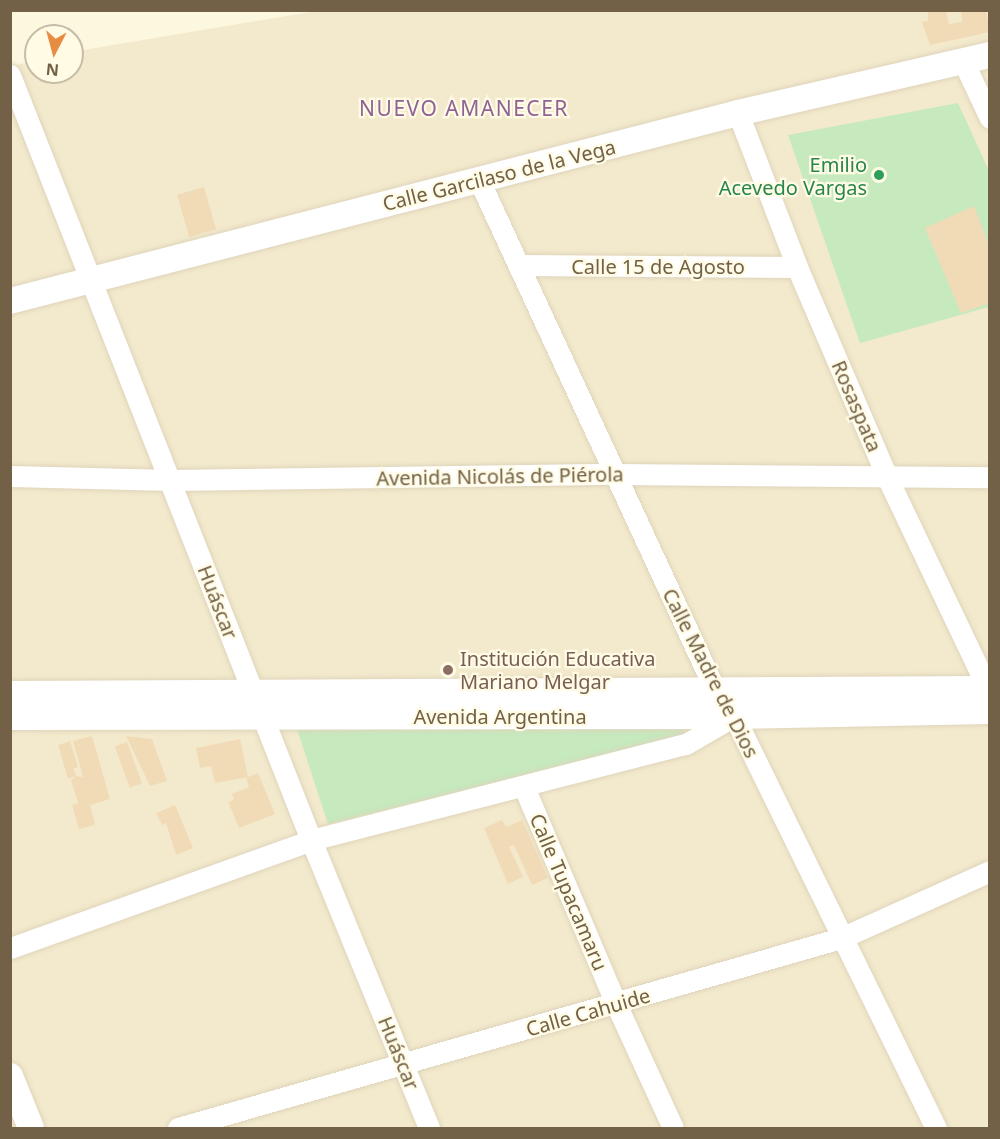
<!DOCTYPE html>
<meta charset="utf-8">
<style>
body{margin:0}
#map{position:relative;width:1000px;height:1139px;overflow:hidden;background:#fcf7df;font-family:"Noto Sans",sans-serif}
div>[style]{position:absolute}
.residential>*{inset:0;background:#f3eacd}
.green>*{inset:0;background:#c6e9be}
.building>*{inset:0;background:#f1dbb7;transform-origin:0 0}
.roads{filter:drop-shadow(0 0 2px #dfd4bb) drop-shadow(0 0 2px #dfd4bb)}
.minor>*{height:21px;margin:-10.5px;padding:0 10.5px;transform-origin:10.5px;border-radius:10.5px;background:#fff}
.tertiary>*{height:26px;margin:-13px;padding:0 13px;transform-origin:13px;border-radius:13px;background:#fff}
.dots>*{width:16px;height:16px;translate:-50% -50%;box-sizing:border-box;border:3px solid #fffbe5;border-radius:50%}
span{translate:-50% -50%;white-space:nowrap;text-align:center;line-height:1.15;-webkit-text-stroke:4.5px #fffbe5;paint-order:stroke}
.leisure-label{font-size:20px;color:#27864d}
.right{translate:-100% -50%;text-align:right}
.street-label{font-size:20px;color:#726047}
.education-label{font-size:20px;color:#785e54}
.left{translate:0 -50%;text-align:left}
.neighbourhood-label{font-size:21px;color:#906295;letter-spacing:1.5px}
.frame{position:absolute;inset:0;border:12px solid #726047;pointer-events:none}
.north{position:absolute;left:24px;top:24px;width:60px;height:60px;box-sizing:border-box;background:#fffbe5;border:2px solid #c7bda6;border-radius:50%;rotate:186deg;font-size:16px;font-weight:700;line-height:24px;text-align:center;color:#726047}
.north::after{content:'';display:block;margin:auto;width:21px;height:27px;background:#e78d43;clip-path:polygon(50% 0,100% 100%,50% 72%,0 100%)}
</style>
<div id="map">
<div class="residential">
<div style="clip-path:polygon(316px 11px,989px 11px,989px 1128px,11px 1128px,10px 66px,36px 61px,36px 72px,72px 72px,72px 52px)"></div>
</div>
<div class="green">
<div style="clip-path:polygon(958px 103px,989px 171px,989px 307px,860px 343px,788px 135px)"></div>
<div style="clip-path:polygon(685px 724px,683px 737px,328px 824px,297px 729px)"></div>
</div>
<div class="building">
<div style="clip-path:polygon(928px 10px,946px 10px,949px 24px,962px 22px,961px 10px,986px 10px,990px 32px,930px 45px,922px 22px,928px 21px)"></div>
<div style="left:204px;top:187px;width:44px;height:28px;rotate:74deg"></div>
<div style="clip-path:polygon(974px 206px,990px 248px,990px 303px,961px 313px,925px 228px)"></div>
<div style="clip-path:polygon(92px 736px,110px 799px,90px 805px,95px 825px,79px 829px,72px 805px,78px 803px,71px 780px,76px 776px,68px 779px,58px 745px,70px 741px,78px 767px,73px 769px,76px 776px,83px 777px,73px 741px)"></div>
<div style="clip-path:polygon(126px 736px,152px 739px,167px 781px,150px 786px)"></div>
<div style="clip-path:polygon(240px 739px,248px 777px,215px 783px,211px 766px,200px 768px,196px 748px)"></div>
<div style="left:127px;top:742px;width:44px;height:13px;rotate:70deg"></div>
<div style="clip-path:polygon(258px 773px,275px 814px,239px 828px,228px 802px,234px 800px,232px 794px,249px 787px,246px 778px)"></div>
<div style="clip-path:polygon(175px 805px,193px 848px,176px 855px,166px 823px,162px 825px,156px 813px)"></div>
<div style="clip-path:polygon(502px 820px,506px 827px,522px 820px,548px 878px,532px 885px,514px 845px,509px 847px,523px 877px,508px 884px,484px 828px)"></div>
</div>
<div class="roads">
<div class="minor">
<div style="left:963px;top:61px;width:63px;rotate:64.7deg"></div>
<div style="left:10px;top:75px;width:822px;rotate:68.52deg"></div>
<div style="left:311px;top:840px;width:311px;rotate:67.7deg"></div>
<div style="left:738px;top:113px;width:165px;rotate:69deg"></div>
<div style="left:797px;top:267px;width:228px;rotate:66.8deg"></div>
<div style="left:887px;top:477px;width:239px;rotate:64.5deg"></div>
<div style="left:479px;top:180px;width:564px;rotate:65.16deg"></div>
<div style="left:716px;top:692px;width:30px;rotate:53deg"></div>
<div style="left:734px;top:716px;width:459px;rotate:63.9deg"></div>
<div style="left:518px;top:265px;width:279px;rotate:0.4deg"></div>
<div style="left:10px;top:476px;width:161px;rotate:1.4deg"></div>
<div style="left:171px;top:480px;width:444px;rotate:-0.8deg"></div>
<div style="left:615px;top:474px;width:375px;rotate:0.5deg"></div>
<div style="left:524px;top:787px;width:236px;rotate:67deg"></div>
<div style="left:616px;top:1004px;width:136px;rotate:65.3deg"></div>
<div style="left:10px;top:948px;width:320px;rotate:-19.7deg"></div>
<div style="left:311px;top:840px;width:387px;rotate:-14.4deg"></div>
<div style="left:686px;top:744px;width:56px;rotate:-30.3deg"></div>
<div style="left:178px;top:1128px;width:690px;rotate:-15.99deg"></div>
<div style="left:841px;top:938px;width:163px;rotate:-24.2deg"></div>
</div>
<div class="tertiary">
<div style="left:10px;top:301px;width:752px;rotate:-14.48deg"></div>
<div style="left:738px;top:113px;width:259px;rotate:-13deg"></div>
<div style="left:10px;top:694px;width:980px;rotate:-0.29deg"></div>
<div style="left:10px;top:717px;width:724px;rotate:-0.08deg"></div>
<div style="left:734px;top:716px;width:256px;rotate:-1.1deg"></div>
<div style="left:10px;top:1076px;width:56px;rotate:68deg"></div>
</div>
</div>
<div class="dots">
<div style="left:879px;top:175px;background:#2e9e5b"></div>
<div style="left:448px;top:670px;background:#8d6e63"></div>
</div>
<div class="leisure-label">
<span class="right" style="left:867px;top:176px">Emilio<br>Acevedo Vargas</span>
</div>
<div class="street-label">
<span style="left:499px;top:175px;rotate:-14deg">Calle Garcilaso de la Vega</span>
<span style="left:658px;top:266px">Calle 15 de Agosto</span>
<span style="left:857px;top:406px;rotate:67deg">Rosaspata</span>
<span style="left:500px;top:476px;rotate:-1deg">Avenida Nicolás de Piérola</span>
<span style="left:218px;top:602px;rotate:69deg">Huáscar</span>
<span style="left:711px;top:673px;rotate:63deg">Calle Madre de Dios</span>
<span style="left:500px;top:716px">Avenida Argentina</span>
<span style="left:569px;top:892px;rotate:67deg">Calle Tupacamaru</span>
<span style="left:588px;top:1012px;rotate:-16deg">Calle Cahuide</span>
<span style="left:399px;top:1053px;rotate:68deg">Huáscar</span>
</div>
<div class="education-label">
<span class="left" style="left:460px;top:670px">Institución Educativa<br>Mariano Melgar</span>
</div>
<div class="neighbourhood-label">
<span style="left:464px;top:108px">NUEVO AMANECER</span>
</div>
<div class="frame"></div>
<div class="north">N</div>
</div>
